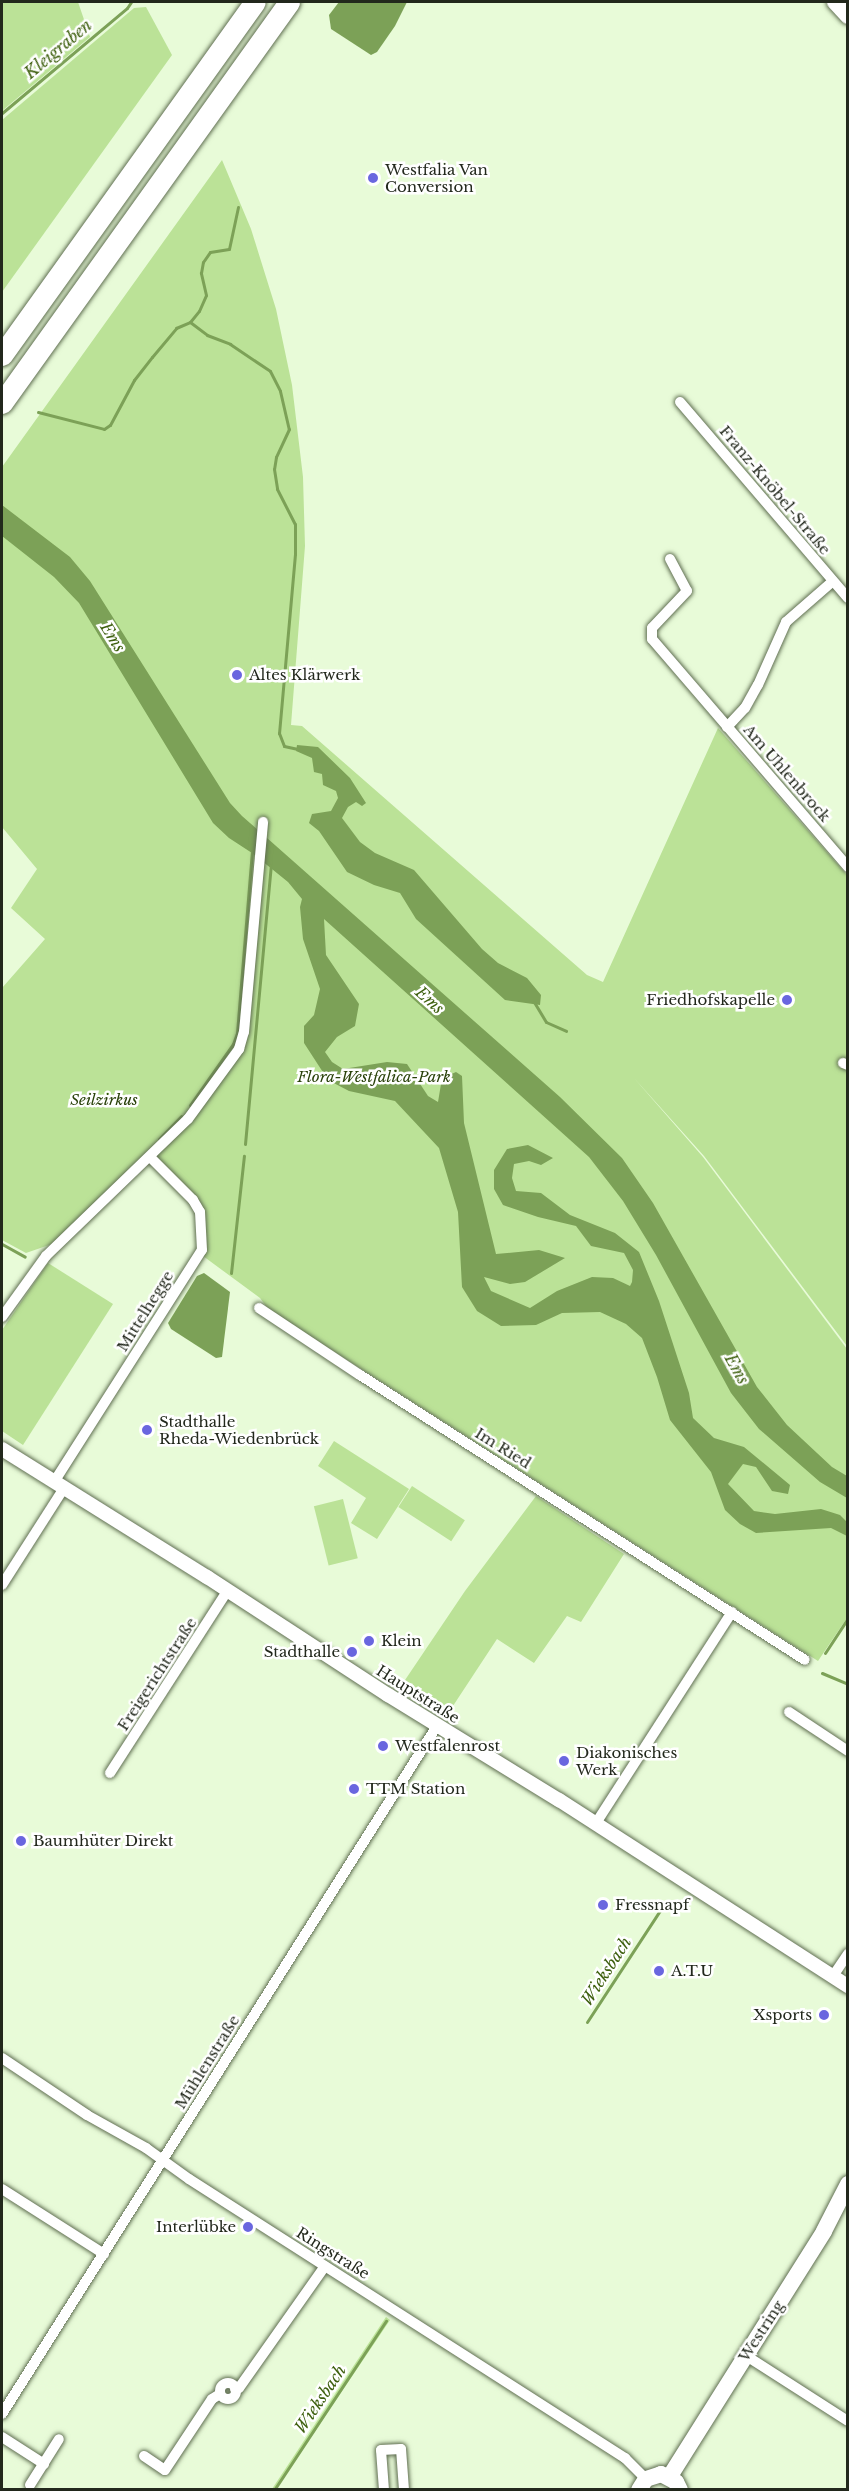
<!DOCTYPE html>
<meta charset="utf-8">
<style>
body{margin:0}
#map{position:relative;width:849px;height:2491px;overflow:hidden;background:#e8fbd8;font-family:"Libre Baskerville",serif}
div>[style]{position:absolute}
.green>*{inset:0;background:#bbe297;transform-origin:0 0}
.water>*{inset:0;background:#7ca157}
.stream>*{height:3px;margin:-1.5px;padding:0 1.5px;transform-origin:1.5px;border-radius:1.5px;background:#7ca157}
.roads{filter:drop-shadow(0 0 2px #606f52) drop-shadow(0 0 2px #606f52)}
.minor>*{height:10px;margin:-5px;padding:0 5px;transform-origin:5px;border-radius:5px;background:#fff}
.minor>.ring{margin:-5px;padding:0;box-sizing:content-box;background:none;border:10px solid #fff;border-radius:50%}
.tertiary>*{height:14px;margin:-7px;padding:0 7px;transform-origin:7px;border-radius:7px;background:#fff}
.secondary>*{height:16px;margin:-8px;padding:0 8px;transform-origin:8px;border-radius:8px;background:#fff}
.motorway>*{height:21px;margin:-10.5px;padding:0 10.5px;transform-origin:10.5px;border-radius:10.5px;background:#fff}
.dots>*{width:16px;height:16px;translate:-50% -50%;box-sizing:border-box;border:3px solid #fff;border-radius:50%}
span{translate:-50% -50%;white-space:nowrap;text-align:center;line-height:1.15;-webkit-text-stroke:5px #fff;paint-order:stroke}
.poi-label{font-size:15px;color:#22281c}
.left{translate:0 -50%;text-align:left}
.right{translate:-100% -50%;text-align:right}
.street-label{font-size:15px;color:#22281c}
.park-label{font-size:15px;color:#294109;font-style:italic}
.water-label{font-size:16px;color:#3e600f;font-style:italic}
.frame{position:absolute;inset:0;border:3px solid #22281c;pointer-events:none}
</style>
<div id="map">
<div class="green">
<div style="clip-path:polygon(2px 2px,78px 2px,90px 37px,2px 111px)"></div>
<div style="clip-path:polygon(146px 7px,172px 55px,2px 292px,2px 120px,134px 8px)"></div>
<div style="clip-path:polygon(222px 160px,251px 229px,276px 309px,292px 385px,303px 477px,305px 546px,291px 725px,302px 726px,587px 975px,603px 982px,718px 728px,847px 875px,847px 1346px,704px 1156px,634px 1078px,703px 1157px,847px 1349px,847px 1618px,818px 1661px,269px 1310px,260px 1298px,203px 1256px,204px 1211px,150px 1151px,52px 1244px,26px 1253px,2px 1240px,2px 988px,45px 939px,11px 908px,37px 869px,2px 827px,2px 467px)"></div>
<div style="clip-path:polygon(48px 1263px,113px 1304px,23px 1445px,2px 1431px,2px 1330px)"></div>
<div style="clip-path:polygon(334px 1441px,409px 1489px,377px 1539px,351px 1523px,366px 1498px,318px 1466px)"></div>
<div style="left:412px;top:1486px;width:63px;height:25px;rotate:33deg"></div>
<div style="clip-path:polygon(536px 1496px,624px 1554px,581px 1622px,567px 1616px,534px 1663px,497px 1639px,449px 1712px,403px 1683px,465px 1591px)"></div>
<div style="left:343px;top:1499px;width:61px;height:30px;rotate:76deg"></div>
<div style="clip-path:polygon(386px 2317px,390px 2320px,276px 2489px,272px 2489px)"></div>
</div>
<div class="water">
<div style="clip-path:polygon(339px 2px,407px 2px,395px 26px,377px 52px,371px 55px,331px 29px,329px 15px)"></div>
<div style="clip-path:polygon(2px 505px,70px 557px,90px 581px,230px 803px,242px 816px,560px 1097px,622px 1158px,653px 1203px,757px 1387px,787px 1425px,832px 1467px,847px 1476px,847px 1498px,820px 1482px,759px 1429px,731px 1393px,656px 1255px,623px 1201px,589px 1157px,324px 919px,326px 955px,359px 1004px,355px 1026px,337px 1037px,325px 1052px,332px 1062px,343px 1069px,387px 1062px,407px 1064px,428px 1096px,438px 1102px,441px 1084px,447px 1076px,456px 1072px,462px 1076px,464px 1123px,496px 1254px,539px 1250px,565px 1258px,525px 1282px,510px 1284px,484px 1277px,491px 1291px,530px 1308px,557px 1291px,592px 1277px,613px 1278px,630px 1286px,632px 1282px,633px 1270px,624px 1253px,591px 1246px,576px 1226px,538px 1217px,503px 1205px,494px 1189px,494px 1170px,507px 1149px,528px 1145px,553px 1158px,541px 1165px,529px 1161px,514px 1164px,512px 1178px,516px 1191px,541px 1193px,570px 1215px,615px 1233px,639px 1252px,659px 1301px,689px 1393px,693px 1418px,714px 1438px,744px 1447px,790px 1485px,788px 1494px,772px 1491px,756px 1467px,743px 1464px,728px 1484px,754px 1511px,775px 1514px,821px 1509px,840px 1515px,847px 1522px,847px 1536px,831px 1528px,756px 1533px,740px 1524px,725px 1510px,711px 1472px,670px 1420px,657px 1377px,642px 1338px,626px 1324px,600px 1312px,562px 1313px,536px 1325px,501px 1326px,477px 1311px,462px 1287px,458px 1212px,439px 1148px,395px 1101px,349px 1091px,328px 1080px,304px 1043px,304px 1026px,314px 1015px,320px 989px,303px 939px,300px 907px,302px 899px,288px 882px,252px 853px,229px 838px,213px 823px,79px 603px,54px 577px,2px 536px)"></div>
<div style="clip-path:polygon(297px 745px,318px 747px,350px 778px,366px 803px,362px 806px,356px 802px,348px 807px,342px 818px,360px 842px,375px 853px,414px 870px,482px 949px,498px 963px,527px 978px,541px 995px,540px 1005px,505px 1000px,416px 919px,400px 893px,374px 885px,347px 872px,319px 831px,309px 823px,312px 814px,331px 811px,338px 798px,336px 791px,323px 785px,322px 774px,314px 772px,312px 758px,296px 751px)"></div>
<div style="clip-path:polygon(204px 1273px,230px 1292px,222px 1357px,216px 1358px,171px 1329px,168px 1323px,197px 1276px)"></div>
</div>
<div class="stream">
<div style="left:2px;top:113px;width:163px;rotate:-40deg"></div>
<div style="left:127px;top:8px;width:7px;rotate:-56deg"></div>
<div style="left:190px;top:322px;width:21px;rotate:37deg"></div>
<div style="left:207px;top:335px;width:25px;rotate:21deg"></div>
<div style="left:230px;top:344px;width:48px;rotate:34deg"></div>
<div style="left:270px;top:371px;width:22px;rotate:63deg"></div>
<div style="left:280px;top:391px;width:39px;rotate:77deg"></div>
<div style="left:289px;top:429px;width:31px;rotate:115deg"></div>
<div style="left:276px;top:457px;width:12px;rotate:99deg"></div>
<div style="left:274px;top:469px;width:20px;rotate:81deg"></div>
<div style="left:277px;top:489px;width:39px;rotate:63deg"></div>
<div style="left:295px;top:524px;width:30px;rotate:90deg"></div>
<div style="left:295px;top:554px;width:180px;rotate:95.1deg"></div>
<div style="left:279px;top:733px;width:14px;rotate:69deg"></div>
<div style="left:284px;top:746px;width:14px;rotate:12deg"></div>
<div style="left:38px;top:412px;width:68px;rotate:14.4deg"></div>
<div style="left:104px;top:429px;width:7px;rotate:-34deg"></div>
<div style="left:110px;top:425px;width:51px;rotate:-61.9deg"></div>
<div style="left:134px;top:380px;width:29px;rotate:-52deg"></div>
<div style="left:152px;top:357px;width:38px;rotate:-50deg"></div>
<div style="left:176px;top:328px;width:15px;rotate:-23deg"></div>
<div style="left:190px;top:322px;width:14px;rotate:-51deg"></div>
<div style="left:199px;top:311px;width:17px;rotate:-66deg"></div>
<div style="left:206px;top:295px;width:23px;rotate:-103deg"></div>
<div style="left:201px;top:273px;width:11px;rotate:-80deg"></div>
<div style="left:203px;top:262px;width:12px;rotate:-55deg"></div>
<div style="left:210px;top:252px;width:19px;rotate:-9deg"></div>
<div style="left:229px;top:249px;width:43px;rotate:-77.9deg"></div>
<div style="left:534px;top:1002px;width:23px;rotate:59deg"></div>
<div style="left:546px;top:1022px;width:22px;rotate:24deg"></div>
<div style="left:190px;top:1105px;width:75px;rotate:-54.8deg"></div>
<div style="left:233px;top:1044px;width:12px;rotate:-70deg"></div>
<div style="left:237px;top:1033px;width:182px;rotate:-85.3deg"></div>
<div style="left:159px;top:1139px;width:32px;rotate:-46deg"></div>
<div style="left:245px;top:1144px;width:280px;rotate:-84.7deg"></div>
<div style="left:2px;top:1244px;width:26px;rotate:29deg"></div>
<div style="left:231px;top:1273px;width:118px;rotate:-83.7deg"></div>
<div style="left:825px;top:1653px;width:42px;rotate:-56.7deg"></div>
<div style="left:822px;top:1673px;width:28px;rotate:23deg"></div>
<div style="left:587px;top:2022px;width:142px;rotate:-56.8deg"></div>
<div style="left:274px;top:2490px;width:203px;rotate:-56.5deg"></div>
</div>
<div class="roads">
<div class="minor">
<div style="left:680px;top:402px;width:258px;rotate:49.4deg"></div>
<div style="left:670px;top:559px;width:36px;rotate:62deg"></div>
<div style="left:687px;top:591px;width:51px;rotate:133.4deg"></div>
<div style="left:652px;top:628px;width:11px;rotate:90deg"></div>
<div style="left:652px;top:639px;width:301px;rotate:49.3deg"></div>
<div style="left:727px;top:727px;width:26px;rotate:-47deg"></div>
<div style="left:745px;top:708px;width:26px;rotate:-61deg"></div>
<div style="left:758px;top:685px;width:69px;rotate:-66deg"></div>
<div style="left:786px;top:622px;width:62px;rotate:-41.1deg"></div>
<div style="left:843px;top:1063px;width:5px;rotate:22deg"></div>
<div style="left:259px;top:1308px;width:121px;rotate:33.6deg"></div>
<div style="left:360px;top:1375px;width:528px;rotate:32.64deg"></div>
<div style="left:2px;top:1317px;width:75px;rotate:-54.2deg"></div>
<div style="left:46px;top:1256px;width:197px;rotate:-44deg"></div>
<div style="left:188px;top:1119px;width:87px;rotate:-53.9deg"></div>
<div style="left:239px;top:1049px;width:18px;rotate:-74deg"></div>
<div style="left:244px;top:1032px;width:211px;rotate:-84.8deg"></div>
<div style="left:54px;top:1482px;width:275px;rotate:-57.5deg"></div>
<div style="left:202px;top:1250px;width:38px;rotate:-93deg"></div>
<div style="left:200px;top:1212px;width:14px;rotate:-120deg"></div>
<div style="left:193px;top:1200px;width:59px;rotate:-135deg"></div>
<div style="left:2px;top:1585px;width:115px;rotate:-57.4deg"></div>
<div style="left:789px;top:1712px;width:71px;rotate:33.5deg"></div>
<div style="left:110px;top:1773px;width:218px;rotate:-57.2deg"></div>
<div style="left:596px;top:1823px;width:251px;rotate:-57.2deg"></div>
<div style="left:833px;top:1976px;width:27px;rotate:-56deg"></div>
<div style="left:2px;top:2058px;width:102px;rotate:33.8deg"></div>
<div style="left:87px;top:2115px;width:68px;rotate:29.2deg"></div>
<div style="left:146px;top:2148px;width:53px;rotate:35.8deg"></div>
<div style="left:189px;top:2179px;width:518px;rotate:32.62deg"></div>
<div style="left:625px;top:2458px;width:30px;rotate:45deg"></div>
<div style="left:2px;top:2189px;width:121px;rotate:32.5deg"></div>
<div style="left:745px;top:2355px;width:122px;rotate:32.7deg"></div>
<div class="ring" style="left:220px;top:2383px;width:6px;height:6px"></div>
<div style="left:235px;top:2389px;width:4px;rotate:-14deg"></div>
<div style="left:239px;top:2388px;width:149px;rotate:-54.8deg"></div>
<div style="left:2px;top:2414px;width:814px;rotate:-57.7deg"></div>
<div style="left:2px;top:2437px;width:50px;rotate:32.7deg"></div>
<div style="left:144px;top:2456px;width:25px;rotate:34deg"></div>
<div style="left:165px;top:2470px;width:85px;rotate:-56.5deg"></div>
<div style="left:212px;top:2399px;width:9px;rotate:-32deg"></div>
<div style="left:30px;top:2485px;width:54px;rotate:-57.8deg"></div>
<div style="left:384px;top:2490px;width:40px;rotate:-94.3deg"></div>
<div style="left:381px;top:2450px;width:20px;rotate:-3deg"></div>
<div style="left:401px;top:2449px;width:41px;rotate:85.8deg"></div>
</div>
<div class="tertiary">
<div style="left:2px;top:1449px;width:242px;rotate:32deg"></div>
<div style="left:207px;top:1577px;width:216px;rotate:33.1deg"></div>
<div style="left:388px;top:1695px;width:201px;rotate:31.6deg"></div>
<div style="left:559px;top:1800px;width:344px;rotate:32.8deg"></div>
</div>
<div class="secondary">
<div style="left:835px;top:2px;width:19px;rotate:47deg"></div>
<div style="left:670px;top:2476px;width:289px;rotate:-57.8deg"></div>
<div style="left:824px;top:2231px;width:53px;rotate:-62.9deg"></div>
<div style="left:639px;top:2490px;width:13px;rotate:-58deg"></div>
<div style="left:646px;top:2479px;width:16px;rotate:-18deg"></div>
<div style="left:661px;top:2474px;width:17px;rotate:28deg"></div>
<div style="left:676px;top:2482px;width:9px;rotate:63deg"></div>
</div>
<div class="motorway">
<div style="left:2px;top:355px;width:434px;rotate:-54.4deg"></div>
<div style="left:2px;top:403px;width:493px;rotate:-54.4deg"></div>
</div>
</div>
<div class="dots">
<div style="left:373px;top:178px;background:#6a66df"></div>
<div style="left:237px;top:675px;background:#6a66df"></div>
<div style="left:787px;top:1000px;background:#6a66df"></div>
<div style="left:147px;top:1430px;background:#6a66df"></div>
<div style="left:369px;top:1641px;background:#6a66df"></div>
<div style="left:352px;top:1652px;background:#6a66df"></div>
<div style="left:383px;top:1746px;background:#6a66df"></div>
<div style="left:564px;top:1761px;background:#6a66df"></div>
<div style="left:354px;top:1789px;background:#6a66df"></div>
<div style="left:21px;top:1841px;background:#6a66df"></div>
<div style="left:603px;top:1905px;background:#6a66df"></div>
<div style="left:659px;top:1971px;background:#6a66df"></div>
<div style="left:824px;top:2015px;background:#6a66df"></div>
<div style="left:248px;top:2227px;background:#6a66df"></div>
</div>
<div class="poi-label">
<span class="left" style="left:385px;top:178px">Westfalia Van<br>Conversion</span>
<span class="left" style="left:249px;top:675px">Altes Klärwerk</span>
<span class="right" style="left:775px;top:1000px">Friedhofskapelle</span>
<span class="left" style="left:159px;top:1430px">Stadthalle<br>Rheda-Wiedenbrück</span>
<span class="left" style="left:381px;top:1641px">Klein</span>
<span class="right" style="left:340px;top:1652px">Stadthalle</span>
<span class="left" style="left:395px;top:1746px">Westfalenrost</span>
<span class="left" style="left:576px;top:1761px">Diakonisches<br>Werk</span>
<span class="left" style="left:366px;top:1789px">TTM Station</span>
<span class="left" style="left:33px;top:1841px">Baumhüter Direkt</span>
<span class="left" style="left:615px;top:1905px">Fressnapf</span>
<span class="left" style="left:671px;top:1971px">A.T.U</span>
<span class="right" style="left:812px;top:2015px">Xsports</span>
<span class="right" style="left:236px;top:2227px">Interlübke</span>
</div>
<div class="street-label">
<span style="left:775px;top:490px;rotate:50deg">Franz-Knöbel-Straße</span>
<span style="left:787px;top:773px;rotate:49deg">Am Uhlenbrock</span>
<span style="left:145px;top:1311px;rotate:-58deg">Mittelhegge</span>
<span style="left:503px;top:1448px;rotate:32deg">Im Ried</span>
<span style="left:157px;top:1674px;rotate:-57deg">Freigerichtstraße</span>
<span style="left:418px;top:1694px;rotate:32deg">Hauptstraße</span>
<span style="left:207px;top:2062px;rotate:-58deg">Mühlenstraße</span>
<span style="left:333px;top:2253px;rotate:32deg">Ringstraße</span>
<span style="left:761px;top:2331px;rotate:-57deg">Westring</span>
</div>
<div class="park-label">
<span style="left:374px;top:1077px">Flora-Westfalica-Park</span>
<span style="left:104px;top:1100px">Seilzirkus</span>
</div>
<div class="water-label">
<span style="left:58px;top:49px;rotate:-40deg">Kleigraben</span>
<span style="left:113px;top:637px;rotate:58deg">Ems</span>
<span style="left:430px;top:1000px;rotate:42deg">Ems</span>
<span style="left:737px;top:1369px;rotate:61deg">Ems</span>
<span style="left:606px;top:1971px;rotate:-57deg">Wieksbach</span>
<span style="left:320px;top:2399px;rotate:-56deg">Wieksbach</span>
</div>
<div class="frame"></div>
</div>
